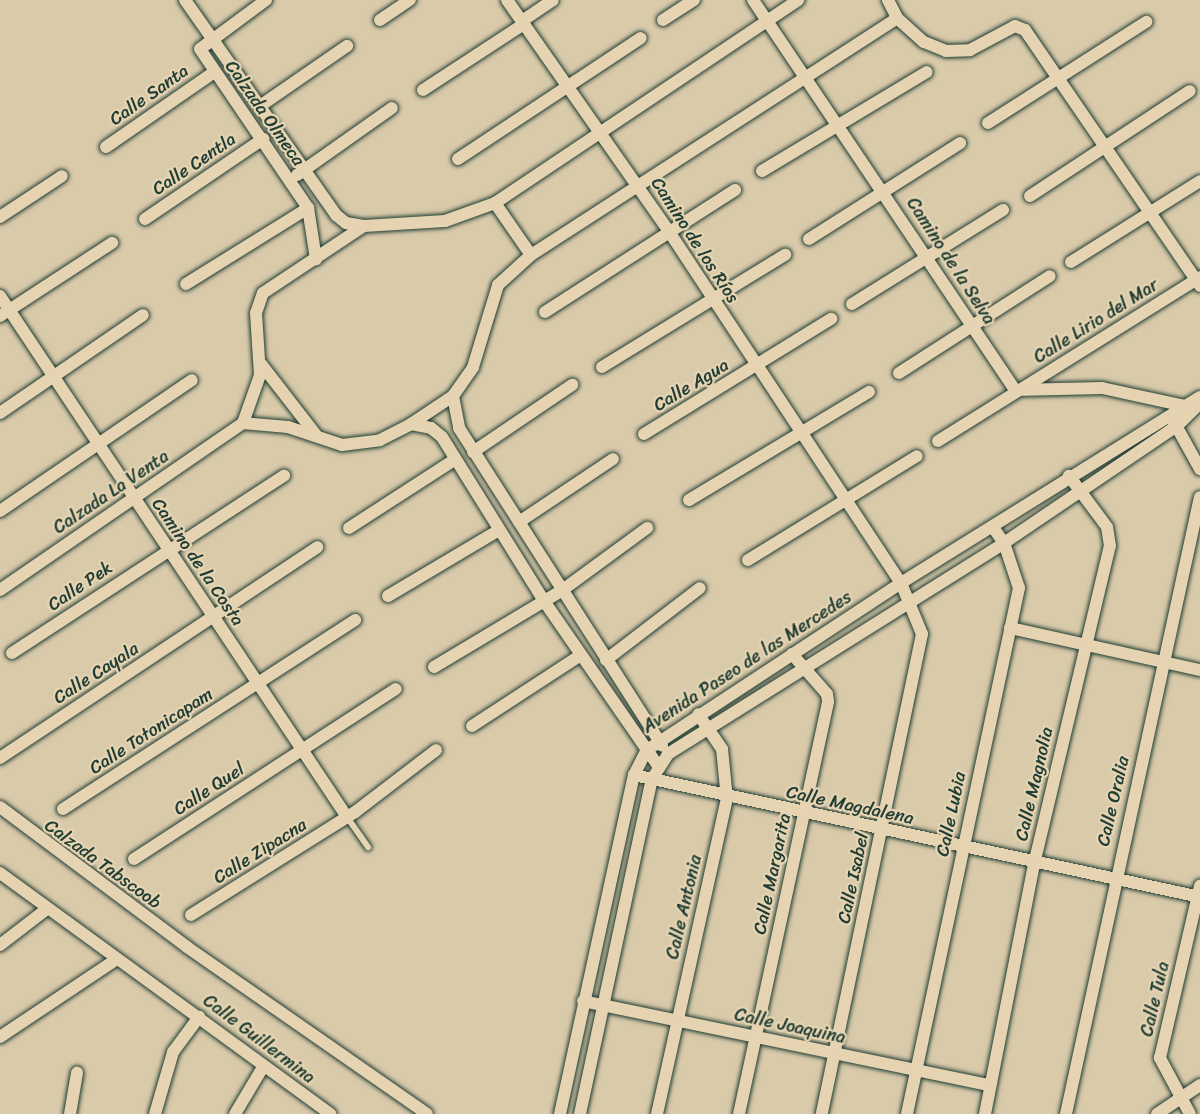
<!DOCTYPE html>
<meta charset="utf-8">
<style>
body{margin:0}
#map{position:relative;width:1200px;height:1114px;overflow:hidden;background:#d9caaa;font-family:Sriracha,sans-serif}
div>[style]{position:absolute}
.roads{filter:drop-shadow(0 0 2px #1f3d34) drop-shadow(0 0 2px #1f3d34)}
.lane>*{height:6px;margin:-3px;padding:0 3px;transform-origin:3px;border-radius:3px;background:#e5d3b1}
.street>*{height:12px;margin:-6px;padding:0 6px;transform-origin:6px;border-radius:6px;background:#e5d3b1}
span{translate:-50% -50%;white-space:nowrap;text-align:center;line-height:1.15;-webkit-text-stroke:4.5px #e5d3b1;paint-order:stroke}
.street-label{font-size:18px;color:#1f3d34}
</style>
<div id="map">
<div class="roads">
<div class="lane">
<div style="left:347px;top:817px;width:37px;rotate:55deg"></div>
</div>
<div class="street">
<div style="left:185px;top:0;width:263px;rotate:54.9deg"></div>
<div style="left:336px;top:215px;width:13px;rotate:39deg"></div>
<div style="left:346px;top:223px;width:18px;rotate:9deg"></div>
<div style="left:364px;top:226px;width:81px;rotate:-3.5deg"></div>
<div style="left:445px;top:221px;width:53px;rotate:-19.8deg"></div>
<div style="left:495px;top:203px;width:365px;rotate:-33.8deg"></div>
<div style="left:266px;top:0;width:82px;rotate:143.4deg"></div>
<div style="left:200px;top:49px;width:192px;rotate:55.8deg"></div>
<div style="left:308px;top:208px;width:52px;rotate:81.1deg"></div>
<div style="left:507px;top:0;width:284px;rotate:55deg"></div>
<div style="left:670px;top:233px;width:419px;rotate:56.6deg"></div>
<div style="left:901px;top:583px;width:55px;rotate:67.6deg"></div>
<div style="left:922px;top:634px;width:490px;rotate:101.8deg"></div>
<div style="left:753px;top:0;width:470px;rotate:56.1deg"></div>
<div style="left:1015px;top:390px;width:87px;rotate:-1.3deg"></div>
<div style="left:1102px;top:388px;width:89px;rotate:12.3deg"></div>
<div style="left:888px;top:0;width:20px;rotate:63deg"></div>
<div style="left:897px;top:18px;width:36px;rotate:42deg"></div>
<div style="left:924px;top:42px;width:24px;rotate:22deg"></div>
<div style="left:946px;top:51px;width:24px;rotate:-2deg"></div>
<div style="left:970px;top:50px;width:51px;rotate:-28.1deg"></div>
<div style="left:1015px;top:26px;width:11px;rotate:22deg"></div>
<div style="left:1025px;top:30px;width:310px;rotate:55.6deg"></div>
<div style="left:380px;top:20px;width:36px;rotate:-34deg"></div>
<div style="left:663px;top:20px;width:37px;rotate:-33deg"></div>
<div style="left:522px;top:21px;width:37px;rotate:-34deg"></div>
<div style="left:423px;top:90px;width:121px;rotate:-33.2deg"></div>
<div style="left:260px;top:106px;width:106px;rotate:-34.6deg"></div>
<div style="left:988px;top:123px;width:188px;rotate:-32.6deg"></div>
<div style="left:106px;top:147px;width:130px;rotate:-34.7deg"></div>
<div style="left:458px;top:159px;width:219px;rotate:-33.5deg"></div>
<div style="left:762px;top:171px;width:192px;rotate:-31deg"></div>
<div style="left:297px;top:175px;width:116px;rotate:-35.2deg"></div>
<div style="left:1030px;top:196px;width:191px;rotate:-33.3deg"></div>
<div style="left:495px;top:203px;width:63px;rotate:55.3deg"></div>
<div style="left:0;top:217px;width:74px;rotate:-33.5deg"></div>
<div style="left:145px;top:219px;width:143px;rotate:-34.1deg"></div>
<div style="left:809px;top:239px;width:179px;rotate:-32.4deg"></div>
<div style="left:1071px;top:262px;width:152px;rotate:-32.1deg"></div>
<div style="left:186px;top:284px;width:144px;rotate:-31.9deg"></div>
<div style="left:0;top:296px;width:626px;rotate:56.34deg"></div>
<div style="left:852px;top:304px;width:178px;rotate:-31.9deg"></div>
<div style="left:545px;top:312px;width:226px;rotate:-32.7deg"></div>
<div style="left:0;top:316px;width:134px;rotate:-33.1deg"></div>
<div style="left:261px;top:364px;width:90px;rotate:52.2deg"></div>
<div style="left:602px;top:367px;width:215px;rotate:-31.5deg"></div>
<div style="left:899px;top:373px;width:179px;rotate:-32.7deg"></div>
<div style="left:453px;top:396px;width:33px;rotate:79deg"></div>
<div style="left:459px;top:428px;width:377px;rotate:57.4deg"></div>
<div style="left:0;top:413px;width:173px;rotate:-34.4deg"></div>
<div style="left:1174px;top:422px;width:54px;rotate:61deg"></div>
<div style="left:243px;top:423px;width:45px;rotate:5.1deg"></div>
<div style="left:288px;top:427px;width:57px;rotate:18.4deg"></div>
<div style="left:342px;top:445px;width:38px;rotate:-7deg"></div>
<div style="left:380px;top:440px;width:35px;rotate:-27deg"></div>
<div style="left:411px;top:424px;width:50px;rotate:-33.7deg"></div>
<div style="left:453px;top:396px;width:35px;rotate:-55deg"></div>
<div style="left:473px;top:367px;width:86px;rotate:-73deg"></div>
<div style="left:498px;top:285px;width:45px;rotate:-42.3deg"></div>
<div style="left:531px;top:255px;width:436px;rotate:-32.9deg"></div>
<div style="left:243px;top:423px;width:51px;rotate:-70.5deg"></div>
<div style="left:260px;top:375px;width:62px;rotate:-93.7deg"></div>
<div style="left:256px;top:313px;width:21px;rotate:-71deg"></div>
<div style="left:263px;top:293px;width:121px;rotate:-33.6deg"></div>
<div style="left:411px;top:424px;width:20px;rotate:11deg"></div>
<div style="left:431px;top:428px;width:14px;rotate:39deg"></div>
<div style="left:442px;top:437px;width:193px;rotate:58.1deg"></div>
<div style="left:544px;top:601px;width:202px;rotate:55.3deg"></div>
<div style="left:644px;top:434px;width:220px;rotate:-31.6deg"></div>
<div style="left:938px;top:441px;width:309px;rotate:-32deg"></div>
<div style="left:473px;top:452px;width:120px;rotate:-34.1deg"></div>
<div style="left:689px;top:500px;width:210px;rotate:-31deg"></div>
<div style="left:0;top:511px;width:232px;rotate:-34.3deg"></div>
<div style="left:519px;top:522px;width:113px;rotate:-33.8deg"></div>
<div style="left:349px;top:528px;width:125px;rotate:-32.9deg"></div>
<div style="left:748px;top:560px;width:198px;rotate:-31.6deg"></div>
<div style="left:0;top:590px;width:295px;rotate:-34.5deg"></div>
<div style="left:388px;top:596px;width:129px;rotate:-30.7deg"></div>
<div style="left:1010px;top:628px;width:195px;rotate:12.5deg"></div>
<div style="left:12px;top:653px;width:325px;rotate:-33.1deg"></div>
<div style="left:606px;top:660px;width:118px;rotate:-37.5deg"></div>
<div style="left:434px;top:667px;width:148px;rotate:-30.9deg"></div>
<div style="left:561px;top:591px;width:107px;rotate:-36.2deg"></div>
<div style="left:472px;top:726px;width:130px;rotate:-33.1deg"></div>
<div style="left:0;top:758px;width:381px;rotate:-33.6deg"></div>
<div style="left:634px;top:775px;width:579px;rotate:12.16deg"></div>
<div style="left:0;top:807px;width:234px;rotate:36.8deg"></div>
<div style="left:187px;top:947px;width:292px;rotate:34.8deg"></div>
<div style="left:63px;top:809px;width:348px;rotate:-32.9deg"></div>
<div style="left:134px;top:859px;width:312px;rotate:-33deg"></div>
<div style="left:0;top:873px;width:409px;rotate:36.1deg"></div>
<div style="left:191px;top:915px;width:194px;rotate:-32.1deg"></div>
<div style="left:355px;top:812px;width:102px;rotate:-37.4deg"></div>
<div style="left:0;top:945px;width:59px;rotate:-37.5deg"></div>
<div style="left:583px;top:1001px;width:416px;rotate:11.7deg"></div>
<div style="left:0;top:1037px;width:141px;rotate:-33.7deg"></div>
<div style="left:70px;top:1114px;width:42px;rotate:-80.3deg"></div>
<div style="left:155px;top:1114px;width:65px;rotate:-73.8deg"></div>
<div style="left:173px;top:1052px;width:44px;rotate:-53.4deg"></div>
<div style="left:235px;top:1114px;width:55px;rotate:-59.2deg"></div>
<div style="left:560px;top:1114px;width:347px;rotate:-77.7deg"></div>
<div style="left:634px;top:775px;width:28px;rotate:-63deg"></div>
<div style="left:647px;top:750px;width:304px;rotate:-33.3deg"></div>
<div style="left:901px;top:583px;width:352px;rotate:-31.9deg"></div>
<div style="left:580px;top:1114px;width:343px;rotate:-77.9deg"></div>
<div style="left:652px;top:779px;width:30px;rotate:-57deg"></div>
<div style="left:668px;top:754px;width:397px;rotate:-32.1deg"></div>
<div style="left:1004px;top:543px;width:209px;rotate:-34.1deg"></div>
<div style="left:1177px;top:426px;width:33px;rotate:-45deg"></div>
<div style="left:657px;top:1114px;width:323px;rotate:-77.5deg"></div>
<div style="left:727px;top:799px;width:50px;rotate:-95.7deg"></div>
<div style="left:722px;top:749px;width:42px;rotate:-124.4deg"></div>
<div style="left:739px;top:1114px;width:422px;rotate:-77.8deg"></div>
<div style="left:828px;top:701px;width:7px;rotate:-98deg"></div>
<div style="left:827px;top:694px;width:53px;rotate:-131.2deg"></div>
<div style="left:907px;top:1114px;width:538px;rotate:-77.98deg"></div>
<div style="left:1019px;top:588px;width:47px;rotate:-108.4deg"></div>
<div style="left:1004px;top:543px;width:19px;rotate:-125deg"></div>
<div style="left:985px;top:1114px;width:259px;rotate:-78.9deg"></div>
<div style="left:1035px;top:860px;width:323px;rotate:-76.6deg"></div>
<div style="left:1110px;top:546px;width:19px;rotate:-99deg"></div>
<div style="left:1107px;top:527px;width:64px;rotate:-126.7deg"></div>
<div style="left:1066px;top:1114px;width:631px;rotate:-77.75deg"></div>
<div style="left:1157px;top:1114px;width:52px;rotate:-34deg"></div>
<div style="left:1190px;top:1114px;width:64px;rotate:-118.2deg"></div>
<div style="left:1160px;top:1058px;width:177px;rotate:-76.9deg"></div>
</div>
</div>
<div class="street-label">
<span style="left:149px;top:95px;rotate:-35deg">Calle Santa</span>
<span style="left:265px;top:113px;rotate:55deg">Calzada Olmeca</span>
<span style="left:194px;top:164px;rotate:-34deg">Calle Centla</span>
<span style="left:695px;top:240px;rotate:57deg">Camino de los Ríos</span>
<span style="left:951px;top:261px;rotate:57deg">Camino de la Selva</span>
<span style="left:1096px;top:321px;rotate:-32deg">Calle Lirio del Mar</span>
<span style="left:691px;top:385px;rotate:-31deg">Calle Agua</span>
<span style="left:111px;top:492px;rotate:-34deg">Calzada La Venta</span>
<span style="left:198px;top:562px;rotate:56deg">Camino de la Costa</span>
<span style="left:80px;top:586px;rotate:-34deg">Calle Pek</span>
<span style="left:747px;top:662px;rotate:-33deg">Avenida Paseo de las Mercedes</span>
<span style="left:96px;top:673px;rotate:-33deg">Calle Cayala</span>
<span style="left:151px;top:731px;rotate:-33deg">Calle Totonicapam</span>
<span style="left:1034px;top:784px;rotate:-77deg">Calle Magnolia</span>
<span style="left:209px;top:789px;rotate:-33deg">Calle Quel</span>
<span style="left:1113px;top:801px;rotate:-77deg">Calle Oralia</span>
<span style="left:850px;top:805px;rotate:12deg">Calle Magdalena</span>
<span style="left:951px;top:814px;rotate:-78deg">Calle Lubia</span>
<span style="left:260px;top:851px;rotate:-32deg">Calle Zipacna</span>
<span style="left:103px;top:864px;rotate:36deg">Calzada Tabscoob</span>
<span style="left:772px;top:874px;rotate:-78deg">Calle Margarita</span>
<span style="left:853px;top:878px;rotate:-78deg">Calle Isabel</span>
<span style="left:684px;top:907px;rotate:-77deg">Calle Antonia</span>
<span style="left:1155px;top:999px;rotate:-77deg">Calle Tula</span>
<span style="left:790px;top:1026px;rotate:12deg">Calle Joaquina</span>
<span style="left:259px;top:1039px;rotate:37deg">Calle Guillermina</span>
</div>
</div>
